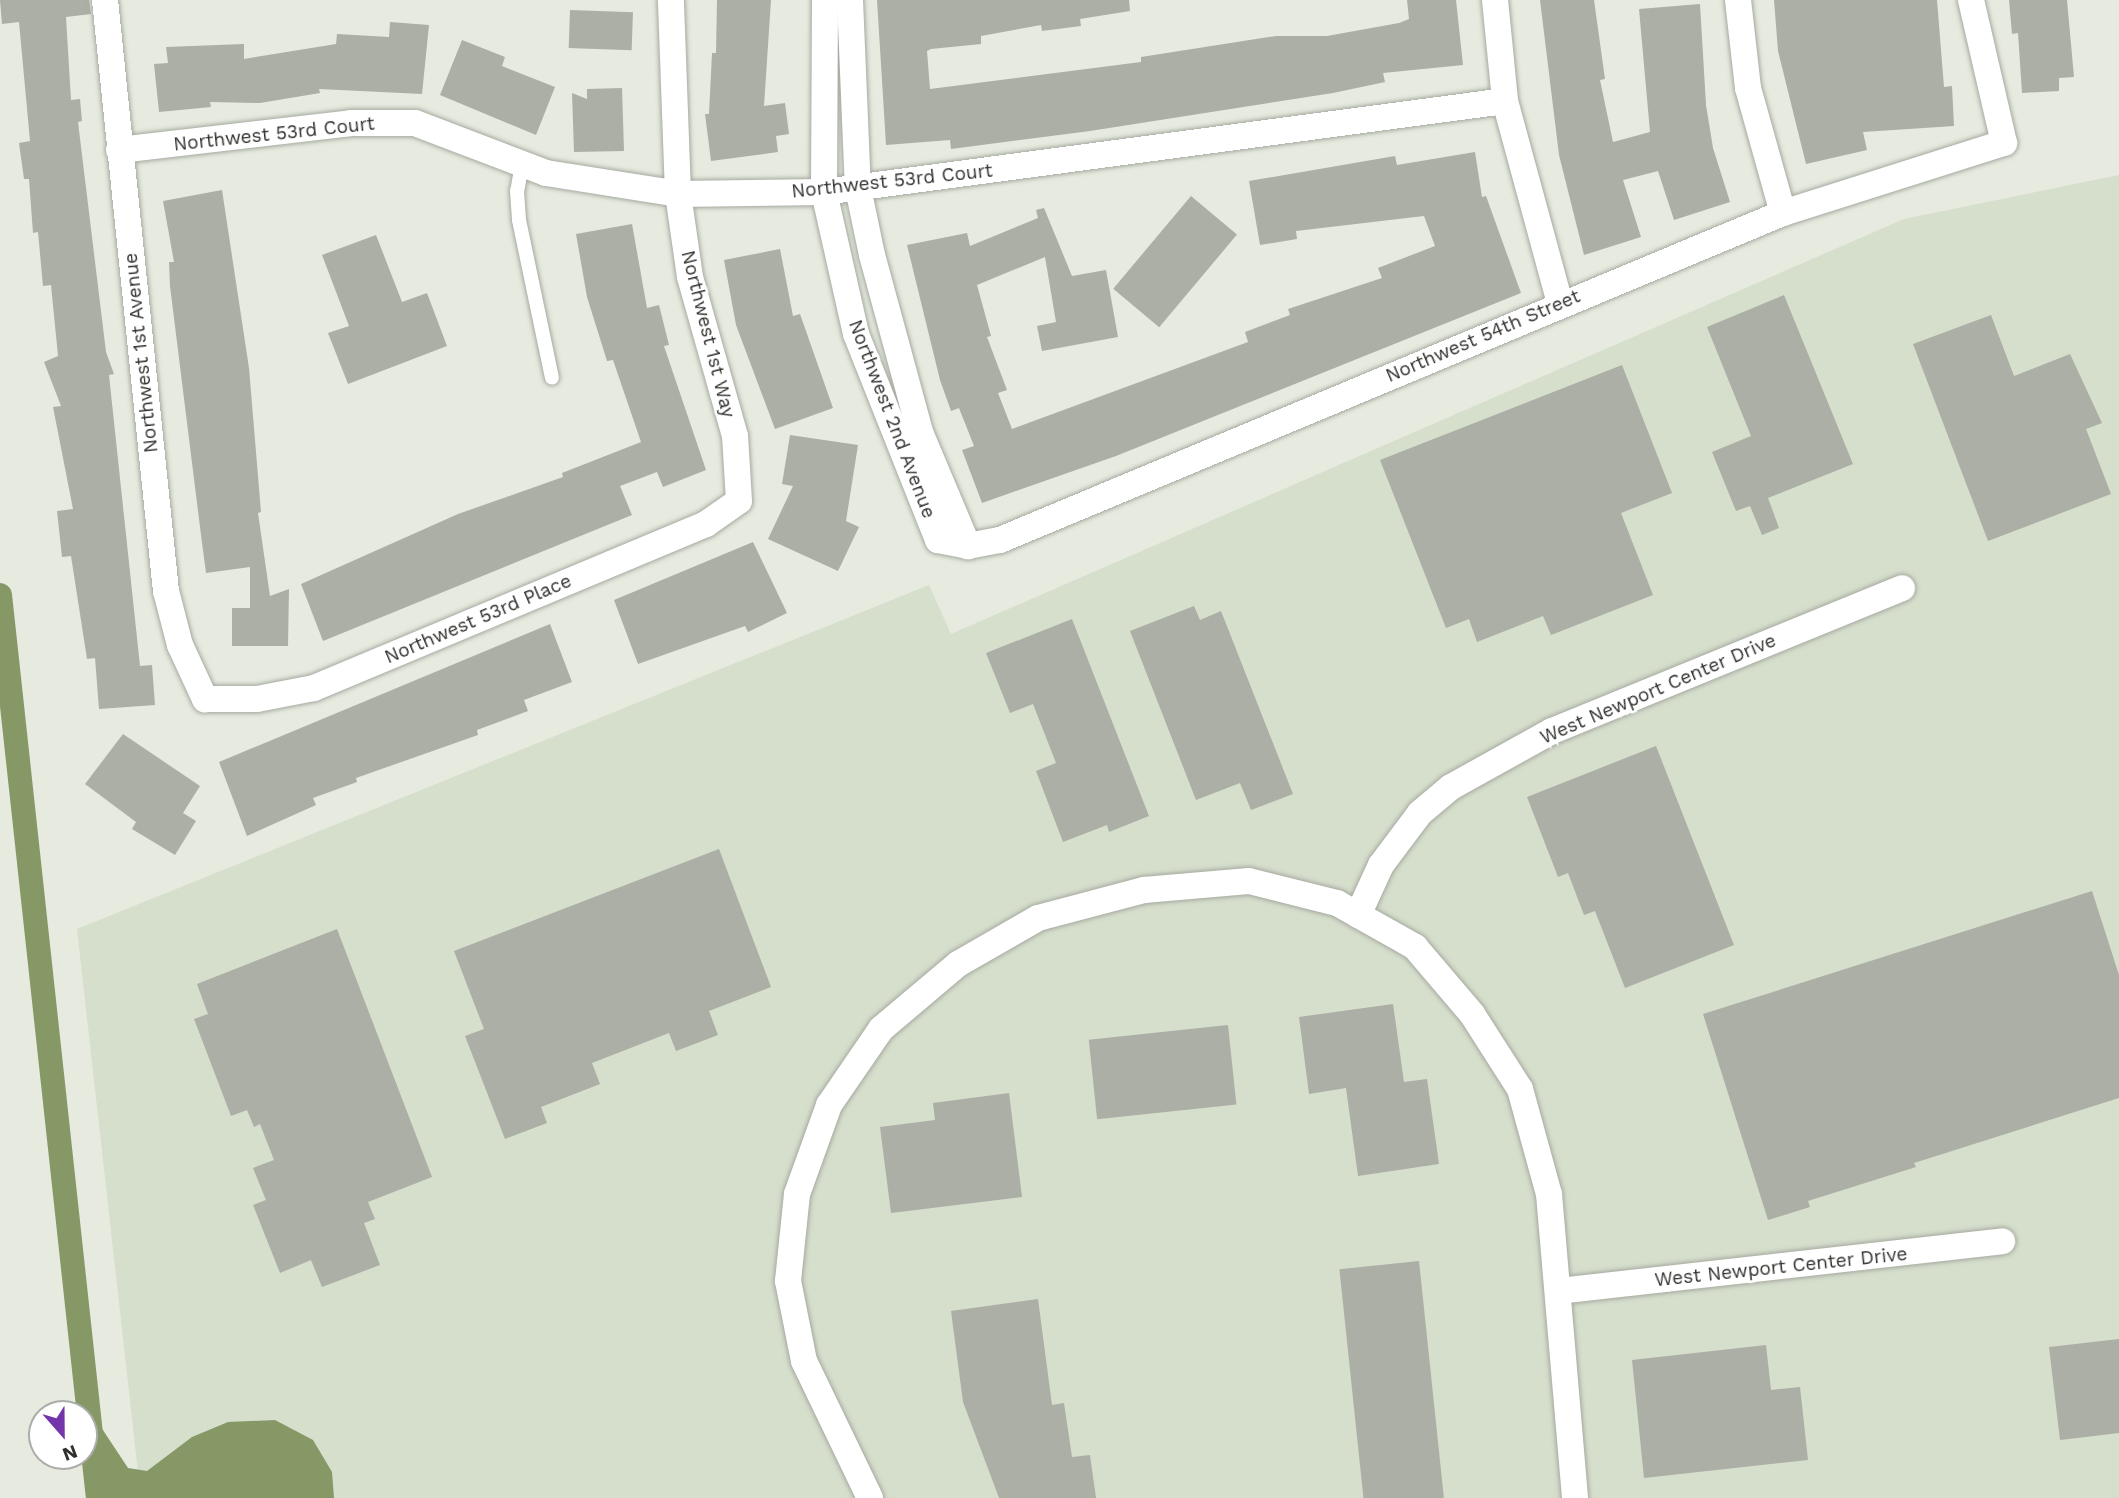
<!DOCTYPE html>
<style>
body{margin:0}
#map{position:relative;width:2119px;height:1498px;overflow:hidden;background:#e6eadf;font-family:"Work Sans",sans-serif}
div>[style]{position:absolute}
.built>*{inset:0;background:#d6decc}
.water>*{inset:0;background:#859866}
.canal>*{height:24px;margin:-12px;padding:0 12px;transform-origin:12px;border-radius:12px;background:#859866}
.building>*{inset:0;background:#abafa5;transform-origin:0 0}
.roads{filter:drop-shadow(0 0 2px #a5aaa0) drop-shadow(0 0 2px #a5aaa0)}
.lane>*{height:14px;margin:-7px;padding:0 7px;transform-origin:7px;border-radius:7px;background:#fff}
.street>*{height:26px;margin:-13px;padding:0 13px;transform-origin:13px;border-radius:13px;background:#fff}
span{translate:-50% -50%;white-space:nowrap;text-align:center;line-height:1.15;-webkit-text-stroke:5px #fff;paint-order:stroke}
.street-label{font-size:19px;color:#2f312d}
.north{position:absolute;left:28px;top:1400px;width:70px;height:70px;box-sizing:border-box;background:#fff;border:2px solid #acadab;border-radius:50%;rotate:159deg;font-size:19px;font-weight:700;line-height:28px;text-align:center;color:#2f312d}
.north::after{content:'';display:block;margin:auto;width:24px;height:32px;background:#7535aa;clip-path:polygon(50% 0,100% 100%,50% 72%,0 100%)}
</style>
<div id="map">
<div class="built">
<div style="clip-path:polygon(2119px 175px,2119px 1498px,141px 1498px,77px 929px,929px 585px,951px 634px,1904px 219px)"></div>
</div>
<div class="water">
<div style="clip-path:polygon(89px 1409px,128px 1468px,147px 1471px,192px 1437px,228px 1422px,275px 1420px,313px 1440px,332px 1472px,334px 1498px,98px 1498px)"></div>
</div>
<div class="canal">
<div style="left:0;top:595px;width:908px;rotate:83.81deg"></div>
</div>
<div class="building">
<div style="clip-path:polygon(0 0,89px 0,91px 14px,66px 17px,71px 100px,80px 99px,82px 121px,78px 122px,106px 352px,114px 374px,109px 375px,140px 666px,152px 665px,155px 705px,99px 709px,95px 658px,87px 659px,71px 556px,62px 557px,57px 511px,73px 509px,53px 407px,61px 406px,44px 362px,58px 356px,51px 285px,43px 286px,38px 232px,33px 233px,29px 179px,24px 179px,19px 143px,30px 141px,19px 22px,2px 24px)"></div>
<div style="clip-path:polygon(717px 0,771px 0,764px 106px,785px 103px,789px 134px,776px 136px,778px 152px,711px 161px,705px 114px,709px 114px,712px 53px,716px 53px)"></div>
<div style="clip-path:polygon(877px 0,1129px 0,1130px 11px,1080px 19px,1081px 26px,1042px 31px,1041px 25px,981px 36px,981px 44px,931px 49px,927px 51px,930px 89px,1141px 62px,1141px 57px,1276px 36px,1327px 36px,1399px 23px,1409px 19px,1407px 0,1456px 0,1463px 65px,1383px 73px,1385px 82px,1333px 93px,1090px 131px,951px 149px,950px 140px,886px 145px)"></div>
<div style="clip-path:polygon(1540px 0,1594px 0,1605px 79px,1600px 80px,1613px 142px,1650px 132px,1639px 9px,1700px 4px,1706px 105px,1713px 148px,1730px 202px,1674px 220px,1658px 171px,1623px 180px,1641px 237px,1584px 255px,1559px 155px)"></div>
<div style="clip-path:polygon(1774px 0,1937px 0,1944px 87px,1952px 86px,1954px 126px,1863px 132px,1867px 150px,1806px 164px,1778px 51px)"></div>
<div style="clip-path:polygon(2009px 0,2067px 0,2074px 77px,2059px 78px,2059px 91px,2022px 93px,2018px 33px,2012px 34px)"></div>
<div style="left:570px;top:10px;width:63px;height:38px;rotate:2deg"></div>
<div style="clip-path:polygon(390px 22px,429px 25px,422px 94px,319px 89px,320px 93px,260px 103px,210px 102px,211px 107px,159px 112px,154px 64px,168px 63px,166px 47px,244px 44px,244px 59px,336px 44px,337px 34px,389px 37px)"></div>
<div style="clip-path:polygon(462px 40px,505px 57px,502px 66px,555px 87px,536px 135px,440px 95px)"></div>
<div style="clip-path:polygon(622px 88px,624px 151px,574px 152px,572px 93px,587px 99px,587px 89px)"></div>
<div style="clip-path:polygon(1475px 152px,1482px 197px,1486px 196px,1521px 293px,1116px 456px,982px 503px,962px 450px,974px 446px,959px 408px,951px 411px,940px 380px,907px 245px,967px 233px,970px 246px,1038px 218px,1036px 210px,1044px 208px,1072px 276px,1106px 270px,1118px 337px,1042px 351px,1037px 326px,1056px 322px,1045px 257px,977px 285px,991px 336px,987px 337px,1007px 390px,998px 393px,1012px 429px,1248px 342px,1245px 332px,1290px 315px,1288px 309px,1382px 278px,1378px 268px,1435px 246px,1424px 216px,1296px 231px,1297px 239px,1260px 245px,1249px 181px,1395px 156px,1397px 165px)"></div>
<div style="clip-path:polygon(222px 190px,249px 368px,261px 512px,258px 513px,270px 596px,289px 589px,288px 646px,232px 646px,232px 608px,250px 608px,250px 567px,206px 573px,201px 535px,170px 286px,169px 262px,174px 262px,163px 201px)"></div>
<div style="left:1191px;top:196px;width:60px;height:121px;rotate:40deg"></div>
<div style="clip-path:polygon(632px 224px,647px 308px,659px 305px,669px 345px,664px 346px,706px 470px,663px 487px,657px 472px,620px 486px,632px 515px,323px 641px,301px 584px,458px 514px,563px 477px,562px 473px,641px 442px,613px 360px,607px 361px,587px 297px,576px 234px)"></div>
<div style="clip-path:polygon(376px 235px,402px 302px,427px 293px,447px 346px,348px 384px,328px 333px,349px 326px,322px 255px)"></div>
<div style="clip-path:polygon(780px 249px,793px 316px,800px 314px,833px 408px,775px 429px,736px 325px,724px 260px)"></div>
<div style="clip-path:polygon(1784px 295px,1853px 464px,1768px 498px,1779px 528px,1762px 535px,1750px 506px,1736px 511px,1712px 452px,1751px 436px,1707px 327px)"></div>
<div style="clip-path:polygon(1991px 315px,2014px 376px,2070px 354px,2102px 423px,2086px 429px,2111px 494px,1988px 541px,1913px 344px)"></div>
<div style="clip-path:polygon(1622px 365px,1672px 493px,1621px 513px,1653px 595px,1551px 635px,1543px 616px,1477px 642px,1469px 619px,1446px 628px,1380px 460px)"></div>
<div style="clip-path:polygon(790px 435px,858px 445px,846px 521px,859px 527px,838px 571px,768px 539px,793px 486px,782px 484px)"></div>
<div style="clip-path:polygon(753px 542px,787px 613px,748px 632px,745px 626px,638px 664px,614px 600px)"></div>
<div style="clip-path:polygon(1194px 606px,1200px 620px,1221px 611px,1293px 794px,1251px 810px,1240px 783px,1196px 800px,1130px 631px)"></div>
<div style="clip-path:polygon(1072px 619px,1149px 816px,1109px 832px,1107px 825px,1063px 842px,1036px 771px,1056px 763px,1033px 704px,1010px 713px,986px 653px)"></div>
<div style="clip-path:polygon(550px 624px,572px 682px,524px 700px,528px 711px,477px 730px,478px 735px,356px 778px,357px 782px,313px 798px,316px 805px,247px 836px,219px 762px)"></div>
<div style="clip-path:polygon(123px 734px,200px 786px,183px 813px,196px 821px,175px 855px,132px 829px,136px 822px,85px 784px)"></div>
<div style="clip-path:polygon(1656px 746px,1734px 945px,1625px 988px,1595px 911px,1584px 915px,1568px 873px,1558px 877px,1527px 797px)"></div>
<div style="clip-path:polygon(719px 849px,771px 987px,709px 1011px,718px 1035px,676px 1051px,669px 1033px,592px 1063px,600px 1084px,541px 1107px,547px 1123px,505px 1139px,465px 1036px,484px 1029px,454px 951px)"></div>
<div style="clip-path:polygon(2092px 891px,2119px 975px,2119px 1098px,1914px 1163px,1916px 1167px,1808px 1201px,1810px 1207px,1768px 1220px,1703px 1014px)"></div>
<div style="clip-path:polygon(337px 929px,432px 1177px,368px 1202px,375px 1219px,364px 1223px,380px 1265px,322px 1287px,311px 1260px,280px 1273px,253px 1205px,266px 1200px,253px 1168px,274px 1160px,260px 1124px,254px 1127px,247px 1110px,231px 1116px,194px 1019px,208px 1014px,197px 984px)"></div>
<div style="clip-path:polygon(1393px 1004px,1404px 1082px,1427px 1079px,1439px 1164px,1358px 1176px,1346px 1088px,1309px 1094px,1299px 1017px)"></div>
<div style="left:1228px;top:1025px;width:80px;height:140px;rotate:84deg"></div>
<div style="clip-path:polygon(1009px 1093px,1022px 1197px,891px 1213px,880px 1127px,935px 1120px,933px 1103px)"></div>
<div style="left:1419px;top:1261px;width:238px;height:80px;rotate:84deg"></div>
<div style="clip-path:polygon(1038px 1299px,1052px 1405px,1064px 1403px,1072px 1457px,1090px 1455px,1096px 1498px,999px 1498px,963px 1402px,951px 1311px)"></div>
<div style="clip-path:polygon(2119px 1339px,2119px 1433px,2060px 1440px,2049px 1347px)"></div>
<div style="clip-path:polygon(1766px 1345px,1771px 1390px,1800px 1387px,1808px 1460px,1644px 1478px,1632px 1360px)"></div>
</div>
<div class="roads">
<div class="lane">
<div style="left:522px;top:164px;width:27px;rotate:100deg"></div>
<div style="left:517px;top:191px;width:29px;rotate:86deg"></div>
<div style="left:519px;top:220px;width:161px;rotate:78.2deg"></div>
</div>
<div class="street">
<div style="left:105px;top:0;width:594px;rotate:84.11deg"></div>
<div style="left:166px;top:591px;width:56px;rotate:75.5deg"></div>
<div style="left:180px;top:645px;width:60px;rotate:65.2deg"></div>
<div style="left:205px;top:699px;width:52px"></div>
<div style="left:257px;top:699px;width:58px;rotate:-10.9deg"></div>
<div style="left:314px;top:688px;width:425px;rotate:-22.7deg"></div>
<div style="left:706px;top:524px;width:40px;rotate:-34.9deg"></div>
<div style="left:739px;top:501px;width:65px;rotate:-93.5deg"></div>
<div style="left:735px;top:436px;width:165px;rotate:-105.8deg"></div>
<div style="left:690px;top:277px;width:84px;rotate:-98.2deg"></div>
<div style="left:678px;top:194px;width:194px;rotate:-92.1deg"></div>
<div style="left:825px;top:0;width:192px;rotate:90.3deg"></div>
<div style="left:824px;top:192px;width:146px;rotate:77.3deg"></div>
<div style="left:856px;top:334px;width:222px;rotate:68.3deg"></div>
<div style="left:938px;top:540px;width:31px;rotate:11deg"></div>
<div style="left:968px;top:546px;width:33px;rotate:-11deg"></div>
<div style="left:1000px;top:540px;width:849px;rotate:-22.67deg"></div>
<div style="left:1783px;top:213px;width:232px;rotate:-17.6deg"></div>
<div style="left:2004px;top:143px;width:147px;rotate:-103deg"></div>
<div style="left:850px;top:0;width:188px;rotate:87.6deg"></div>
<div style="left:858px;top:188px;width:68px;rotate:78.2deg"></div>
<div style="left:872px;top:255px;width:183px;rotate:74.8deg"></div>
<div style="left:920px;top:432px;width:124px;rotate:67.2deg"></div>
<div style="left:1495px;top:0;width:101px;rotate:84.3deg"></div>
<div style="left:1505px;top:101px;width:209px;rotate:74.8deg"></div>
<div style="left:1738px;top:0;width:89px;rotate:83.5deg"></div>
<div style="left:1748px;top:88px;width:130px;rotate:74.4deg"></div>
<div style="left:119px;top:150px;width:234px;rotate:-6.6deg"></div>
<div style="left:351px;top:123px;width:64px"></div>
<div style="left:415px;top:123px;width:140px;rotate:20.9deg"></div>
<div style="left:546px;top:173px;width:134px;rotate:9deg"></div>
<div style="left:678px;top:194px;width:146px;rotate:-0.8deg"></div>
<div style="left:824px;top:192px;width:687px;rotate:-7.61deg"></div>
<div style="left:1358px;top:915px;width:55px;rotate:-65.3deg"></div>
<div style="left:1381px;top:865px;width:65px;rotate:-53.1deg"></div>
<div style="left:1420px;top:813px;width:40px;rotate:-40deg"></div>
<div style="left:1451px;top:787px;width:115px;rotate:-29deg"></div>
<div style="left:1552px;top:731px;width:378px;rotate:-22.2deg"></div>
<div style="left:1559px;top:1291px;width:446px;rotate:-6.4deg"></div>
<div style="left:870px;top:1498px;width:152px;rotate:-115.7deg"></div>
<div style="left:804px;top:1361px;width:82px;rotate:-101.3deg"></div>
<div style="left:788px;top:1281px;width:87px;rotate:-84.1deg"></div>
<div style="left:797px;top:1194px;width:95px;rotate:-70.2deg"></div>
<div style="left:829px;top:1105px;width:92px;rotate:-55.6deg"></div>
<div style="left:881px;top:1029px;width:101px;rotate:-40.2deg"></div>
<div style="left:958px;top:964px;width:92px;rotate:-29.9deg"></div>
<div style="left:1038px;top:918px;width:110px;rotate:-14.8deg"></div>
<div style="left:1144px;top:890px;width:105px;rotate:-4.9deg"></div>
<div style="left:1249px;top:881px;width:91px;rotate:14deg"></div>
<div style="left:1337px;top:903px;width:90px;rotate:29.4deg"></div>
<div style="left:1415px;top:947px;width:88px;rotate:49.6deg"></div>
<div style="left:1472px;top:1014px;width:89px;rotate:57.4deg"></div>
<div style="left:1520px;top:1089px;width:109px;rotate:74.6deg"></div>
<div style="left:1549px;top:1194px;width:305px;rotate:85.1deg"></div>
</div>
</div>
<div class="street-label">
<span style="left:274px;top:134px;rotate:-6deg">Northwest 53rd Court</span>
<span style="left:892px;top:181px;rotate:-6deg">Northwest 53rd Court</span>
<span style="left:708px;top:334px;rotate:76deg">Northwest 1st Way</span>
<span style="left:1483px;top:336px;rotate:-23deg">Northwest 54th Street</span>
<span style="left:141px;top:353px;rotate:-96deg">Northwest 1st Avenue</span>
<span style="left:892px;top:419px;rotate:69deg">Northwest 2nd Avenue</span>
<span style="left:478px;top:619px;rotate:-23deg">Northwest 53rd Place</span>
<span style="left:1658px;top:689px;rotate:-23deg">West Newport Center Drive</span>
<span style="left:1781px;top:1267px;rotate:-6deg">West Newport Center Drive</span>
</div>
<div class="north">N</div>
</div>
